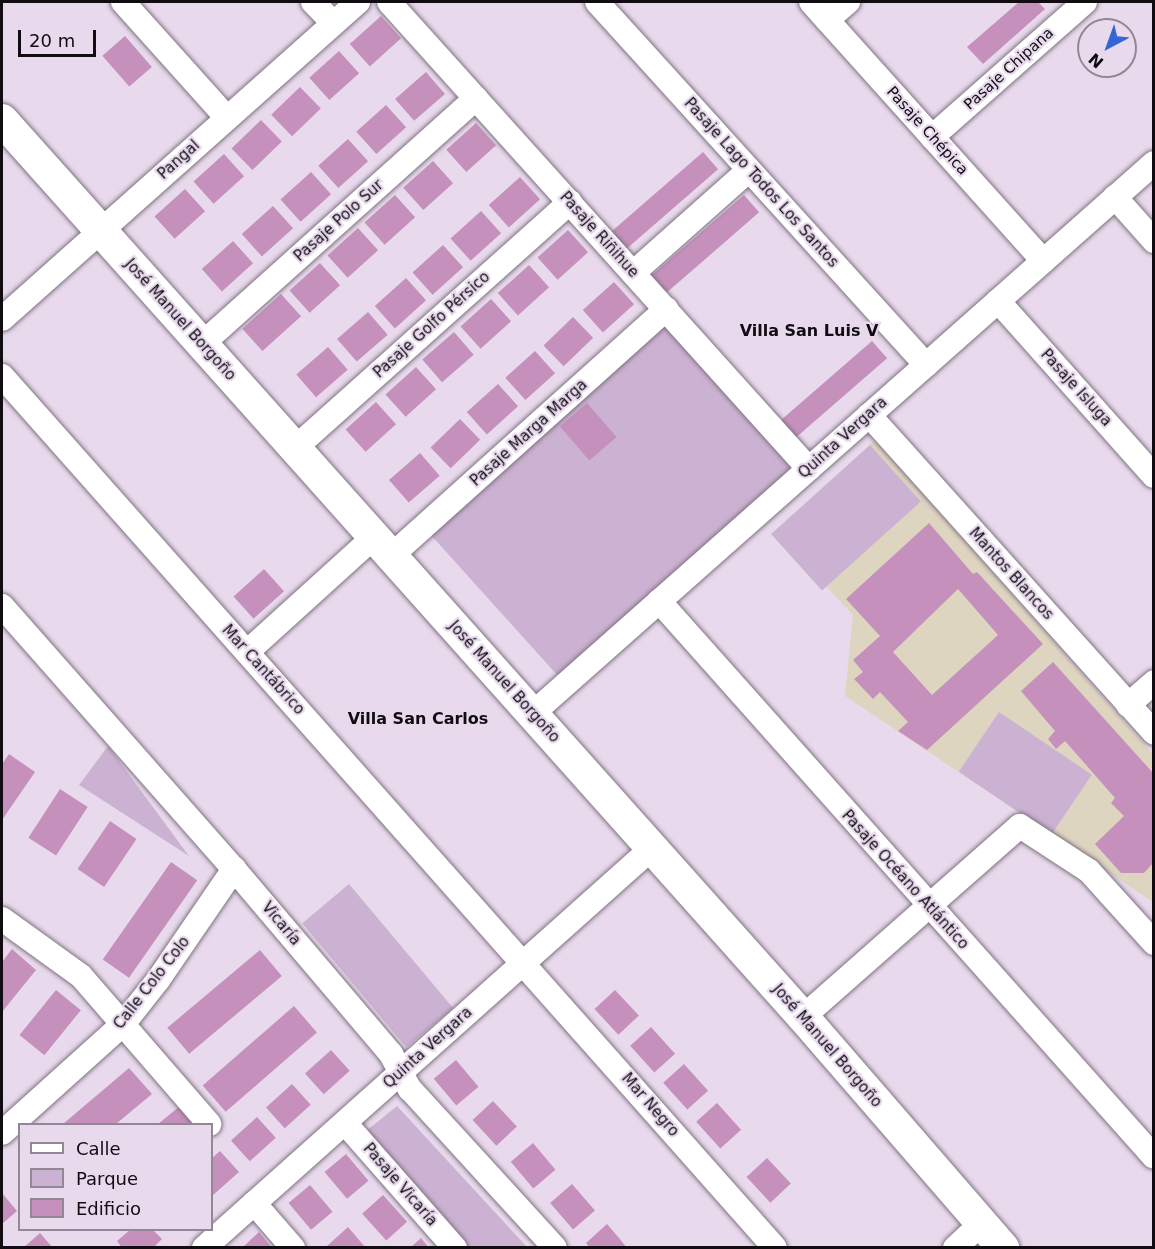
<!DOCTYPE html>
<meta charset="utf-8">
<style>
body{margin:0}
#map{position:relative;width:1155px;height:1249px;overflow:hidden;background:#e8daec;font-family:"DejaVu Sans",sans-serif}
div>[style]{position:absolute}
.education>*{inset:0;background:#ded5c0}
.green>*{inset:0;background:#ccb2d2;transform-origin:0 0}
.building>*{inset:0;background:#c591bc;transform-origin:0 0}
.roads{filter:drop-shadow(0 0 2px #807383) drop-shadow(0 0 2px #807383)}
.minor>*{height:24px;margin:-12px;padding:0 12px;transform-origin:12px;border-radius:12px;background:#fff}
.tertiary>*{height:32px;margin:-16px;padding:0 16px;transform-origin:16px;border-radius:16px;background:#fff}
span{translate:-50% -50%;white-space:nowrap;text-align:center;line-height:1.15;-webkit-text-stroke:4.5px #e8daec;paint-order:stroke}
.street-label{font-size:15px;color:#100c12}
.neighbourhood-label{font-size:16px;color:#100c12;font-weight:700}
.frame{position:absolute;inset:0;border:3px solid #100c12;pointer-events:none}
.legend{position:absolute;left:18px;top:1123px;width:195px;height:108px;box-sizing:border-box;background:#e8daec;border:2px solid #928895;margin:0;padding:8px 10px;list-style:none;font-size:18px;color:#100c12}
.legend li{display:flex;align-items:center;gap:12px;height:30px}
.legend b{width:30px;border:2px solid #928895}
.north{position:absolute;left:1077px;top:18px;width:60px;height:60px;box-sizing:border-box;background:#e8daec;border:2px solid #928895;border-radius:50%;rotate:221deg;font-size:16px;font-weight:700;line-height:24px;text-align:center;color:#100c12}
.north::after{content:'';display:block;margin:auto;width:21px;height:27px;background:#3665d5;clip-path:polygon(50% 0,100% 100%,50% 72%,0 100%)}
.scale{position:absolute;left:18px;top:30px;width:78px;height:27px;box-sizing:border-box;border:3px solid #100c12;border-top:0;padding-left:8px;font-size:18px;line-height:21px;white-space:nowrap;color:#100c12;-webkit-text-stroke:4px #e8daec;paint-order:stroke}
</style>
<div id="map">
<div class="education">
<div style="clip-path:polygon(875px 440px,1153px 754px,1153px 902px,845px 696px,853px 615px,826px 586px,822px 590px,772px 535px)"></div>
</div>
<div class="green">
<div style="left:664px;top:326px;width:194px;height:313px;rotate:48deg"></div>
<div style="left:870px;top:445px;width:76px;height:133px;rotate:48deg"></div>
<div style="left:999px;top:712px;width:112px;height:72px;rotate:34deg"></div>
<div style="clip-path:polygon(108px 746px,189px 856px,79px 785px)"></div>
<div style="left:349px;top:884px;width:162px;height:61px;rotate:50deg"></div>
<div style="clip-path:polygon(397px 1106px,527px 1247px,466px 1247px,365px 1132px)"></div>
</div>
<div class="building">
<div style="clip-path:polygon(1019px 2px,1038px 2px,1045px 9px,983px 64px,967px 47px)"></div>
<div style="left:381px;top:16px;width:30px;height:42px;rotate:48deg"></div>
<div style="left:125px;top:36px;width:41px;height:30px;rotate:49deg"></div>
<div style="left:339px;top:51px;width:30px;height:40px;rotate:48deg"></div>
<div style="left:426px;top:72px;width:29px;height:41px;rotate:49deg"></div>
<div style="left:300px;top:87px;width:30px;height:40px;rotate:46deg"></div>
<div style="left:386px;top:105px;width:30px;height:40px;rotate:48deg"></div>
<div style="left:261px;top:120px;width:30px;height:41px;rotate:46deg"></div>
<div style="left:476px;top:123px;width:30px;height:40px;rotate:48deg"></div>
<div style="left:348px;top:139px;width:30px;height:40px;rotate:48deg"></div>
<div style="left:703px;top:152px;width:23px;height:125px;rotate:49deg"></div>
<div style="left:224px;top:154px;width:30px;height:41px;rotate:48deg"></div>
<div style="left:433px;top:161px;width:30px;height:40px;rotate:48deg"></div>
<div style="left:311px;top:172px;width:30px;height:41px;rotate:48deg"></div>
<div style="left:520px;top:177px;width:30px;height:42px;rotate:48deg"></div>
<div style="left:185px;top:189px;width:30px;height:41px;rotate:48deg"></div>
<div style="left:395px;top:195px;width:30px;height:41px;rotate:48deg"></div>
<div style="left:744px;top:195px;width:23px;height:125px;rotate:49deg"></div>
<div style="left:273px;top:206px;width:30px;height:42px;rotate:48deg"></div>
<div style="left:481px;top:211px;width:30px;height:41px;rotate:48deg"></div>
<div style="left:358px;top:228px;width:30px;height:41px;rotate:48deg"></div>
<div style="left:568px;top:230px;width:30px;height:41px;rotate:48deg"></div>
<div style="left:233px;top:241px;width:30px;height:42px;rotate:48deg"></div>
<div style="left:443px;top:245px;width:30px;height:41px;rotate:48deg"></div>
<div style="left:320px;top:263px;width:30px;height:41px;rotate:48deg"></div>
<div style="left:529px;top:265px;width:30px;height:42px;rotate:48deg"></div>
<div style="left:406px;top:278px;width:30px;height:42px;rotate:48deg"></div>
<div style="left:614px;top:282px;width:30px;height:42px;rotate:48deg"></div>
<div style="left:281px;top:294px;width:30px;height:52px;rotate:48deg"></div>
<div style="left:491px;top:299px;width:30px;height:41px;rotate:48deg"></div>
<div style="left:368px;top:312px;width:30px;height:41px;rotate:49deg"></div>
<div style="left:573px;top:317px;width:29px;height:41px;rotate:46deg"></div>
<div style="left:454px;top:332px;width:30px;height:42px;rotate:49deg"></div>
<div style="left:872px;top:341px;width:23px;height:125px;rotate:49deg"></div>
<div style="left:328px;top:347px;width:30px;height:42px;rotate:49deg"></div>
<div style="left:535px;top:351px;width:30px;height:40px;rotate:48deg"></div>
<div style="left:416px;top:367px;width:30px;height:41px;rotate:48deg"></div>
<div style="left:498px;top:384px;width:30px;height:42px;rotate:48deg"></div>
<div style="left:376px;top:402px;width:30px;height:41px;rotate:48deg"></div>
<div style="left:587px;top:403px;width:45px;height:36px;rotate:49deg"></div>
<div style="left:460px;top:419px;width:29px;height:41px;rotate:46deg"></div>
<div style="left:420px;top:453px;width:30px;height:41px;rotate:49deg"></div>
<div style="clip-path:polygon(evenodd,929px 523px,973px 574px,977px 572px,1043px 644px,927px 750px,898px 731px,908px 722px,880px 692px,873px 699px,854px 679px,863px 672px,853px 660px,880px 636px,846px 599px,929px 523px,958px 589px,998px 635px,932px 695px,893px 652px,958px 589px)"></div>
<div style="left:264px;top:569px;width:30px;height:41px;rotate:48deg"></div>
<div style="clip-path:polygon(1053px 662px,1154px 774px,1154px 862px,1144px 873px,1121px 873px,1095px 844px,1124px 816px,1111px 803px,1115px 798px,1065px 741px,1056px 749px,1048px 739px,1055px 731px,1021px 691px)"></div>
<div style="clip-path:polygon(9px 754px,35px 772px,2px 820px,2px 764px)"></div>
<div style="left:60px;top:789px;width:33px;height:58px;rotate:33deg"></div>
<div style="left:110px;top:821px;width:32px;height:58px;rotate:34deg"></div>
<div style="left:171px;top:862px;width:32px;height:119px;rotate:35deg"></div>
<div style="clip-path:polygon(12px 949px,36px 970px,2px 1012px,2px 962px)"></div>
<div style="left:260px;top:950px;width:34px;height:121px;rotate:50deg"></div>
<div style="left:56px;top:990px;width:32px;height:58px;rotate:39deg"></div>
<div style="left:615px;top:990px;width:35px;height:28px;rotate:47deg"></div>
<div style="left:294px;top:1006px;width:35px;height:121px;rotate:49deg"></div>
<div style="left:651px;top:1027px;width:36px;height:28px;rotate:48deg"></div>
<div style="left:331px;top:1050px;width:28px;height:35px;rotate:48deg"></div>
<div style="left:456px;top:1060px;width:35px;height:29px;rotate:50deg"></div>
<div style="left:684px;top:1064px;width:36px;height:28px;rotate:48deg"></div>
<div style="clip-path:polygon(129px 1068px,152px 1094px,116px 1124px,63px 1124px)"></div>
<div style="left:292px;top:1084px;width:28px;height:35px;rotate:48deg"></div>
<div style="left:493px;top:1101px;width:35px;height:28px;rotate:47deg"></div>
<div style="left:717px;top:1103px;width:36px;height:28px;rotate:48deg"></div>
<div style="clip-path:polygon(180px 1106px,196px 1124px,158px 1124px)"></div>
<div style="left:257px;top:1117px;width:28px;height:35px;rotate:48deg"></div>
<div style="left:533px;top:1143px;width:35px;height:29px;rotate:50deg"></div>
<div style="clip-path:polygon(220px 1151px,239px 1172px,212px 1196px,212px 1158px)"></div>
<div style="left:346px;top:1154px;width:35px;height:28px;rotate:50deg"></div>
<div style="left:767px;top:1158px;width:35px;height:28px;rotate:47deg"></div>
<div style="left:572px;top:1184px;width:35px;height:29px;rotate:49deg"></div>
<div style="left:310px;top:1185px;width:35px;height:28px;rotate:50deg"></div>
<div style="clip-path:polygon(2px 1193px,17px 1211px,2px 1224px)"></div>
<div style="left:383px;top:1195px;width:36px;height:28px;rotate:48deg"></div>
<div style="clip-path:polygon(607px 1224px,619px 1238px,627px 1248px,590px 1248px,586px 1243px)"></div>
<div style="clip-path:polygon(348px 1227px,366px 1248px,328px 1248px,327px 1246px)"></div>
<div style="clip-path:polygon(130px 1230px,153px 1230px,162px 1239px,153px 1248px,122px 1248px,117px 1241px)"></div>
<div style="clip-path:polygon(259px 1232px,272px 1248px,242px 1248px)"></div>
<div style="clip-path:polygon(40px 1233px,53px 1248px,23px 1248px)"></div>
<div style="clip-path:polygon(421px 1238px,429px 1248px,410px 1248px)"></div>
</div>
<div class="roads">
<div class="minor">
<div style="left:123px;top:2px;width:156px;rotate:48.1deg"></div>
<div style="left:313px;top:2px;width:29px;rotate:46deg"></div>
<div style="left:389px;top:2px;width:628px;rotate:48.03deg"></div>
<div style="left:597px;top:2px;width:490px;rotate:47.8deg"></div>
<div style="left:811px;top:2px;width:348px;rotate:48.1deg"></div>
<div style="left:827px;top:20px;width:28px;rotate:-41deg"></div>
<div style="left:932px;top:137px;width:204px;rotate:-41.4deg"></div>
<div style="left:1115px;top:197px;width:59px;rotate:48.4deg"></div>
<div style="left:633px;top:273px;width:155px;rotate:-41.6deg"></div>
<div style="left:998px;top:301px;width:234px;rotate:48.3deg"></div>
<div style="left:2px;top:319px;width:477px;rotate:-41.7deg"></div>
<div style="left:202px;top:344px;width:368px;rotate:-41.9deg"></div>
<div style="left:2px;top:376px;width:1165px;rotate:48.44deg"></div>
<div style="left:869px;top:415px;width:427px;rotate:48.1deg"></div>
<div style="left:295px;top:448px;width:369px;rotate:-41.8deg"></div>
<div style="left:391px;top:556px;width:370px;rotate:-41.9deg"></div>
<div style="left:659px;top:601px;width:744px;rotate:48.32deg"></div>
<div style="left:2px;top:606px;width:351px;rotate:48.6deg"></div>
<div style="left:234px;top:869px;width:243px;rotate:49.7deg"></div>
<div style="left:391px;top:1054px;width:40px;rotate:62deg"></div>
<div style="left:410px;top:1089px;width:215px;rotate:47.6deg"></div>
<div style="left:247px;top:652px;width:171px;rotate:-42.2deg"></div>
<div style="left:1128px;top:705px;width:35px;rotate:-41deg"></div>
<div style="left:532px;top:714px;width:831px;rotate:-41.54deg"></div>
<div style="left:2px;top:919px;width:97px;rotate:35.8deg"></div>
<div style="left:81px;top:976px;width:196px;rotate:49.1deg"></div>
<div style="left:803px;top:1017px;width:289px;rotate:-41.4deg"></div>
<div style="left:1020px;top:826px;width:82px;rotate:33.1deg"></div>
<div style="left:1089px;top:871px;width:97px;rotate:47.9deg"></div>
<div style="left:345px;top:1123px;width:167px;rotate:48.7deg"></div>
<div style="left:2px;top:1133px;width:164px;rotate:-42deg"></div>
<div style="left:124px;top:1023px;width:55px;rotate:-51.7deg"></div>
<div style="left:158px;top:980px;width:135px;rotate:-55.6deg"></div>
<div style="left:254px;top:1203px;width:60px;rotate:49.1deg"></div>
<div style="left:204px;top:1248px;width:601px;rotate:-41.76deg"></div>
<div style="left:955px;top:1248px;width:37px;rotate:-43deg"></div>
</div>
<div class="tertiary">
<div style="left:2px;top:120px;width:1203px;rotate:48.24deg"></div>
<div style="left:803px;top:1017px;width:306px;rotate:49.1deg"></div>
</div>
</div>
<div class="street-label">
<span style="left:1009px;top:69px;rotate:-42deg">Pasaje Chipana</span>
<span style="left:927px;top:131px;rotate:48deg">Pasaje Chépica</span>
<span style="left:179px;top:160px;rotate:-42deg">Pangal</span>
<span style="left:761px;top:183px;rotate:48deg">Pasaje Lago Todos Los Santos</span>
<span style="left:339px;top:221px;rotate:-42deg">Pasaje Polo Sur</span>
<span style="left:599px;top:235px;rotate:48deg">Pasaje Riñihue</span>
<span style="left:180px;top:320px;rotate:48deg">José Manuel Borgoño</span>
<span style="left:432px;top:325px;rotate:-42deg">Pasaje Golfo Pérsico</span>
<span style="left:1076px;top:388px;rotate:48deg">Pasaje Isluga</span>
<span style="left:529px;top:433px;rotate:-42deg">Pasaje Marga Marga</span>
<span style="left:843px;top:438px;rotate:-42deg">Quinta Vergara</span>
<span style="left:1011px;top:574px;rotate:48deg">Mantos Blancos</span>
<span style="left:263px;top:670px;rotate:48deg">Mar Cantábrico</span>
<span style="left:504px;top:682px;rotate:48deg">José Manuel Borgoño</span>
<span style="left:905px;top:880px;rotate:48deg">Pasaje Océano Atlántico</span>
<span style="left:281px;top:924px;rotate:50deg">Vicaría</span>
<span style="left:152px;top:983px;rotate:-52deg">Calle Colo Colo</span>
<span style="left:827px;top:1046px;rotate:49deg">José Manuel Borgoño</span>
<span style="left:428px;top:1048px;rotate:-42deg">Quinta Vergara</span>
<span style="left:650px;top:1105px;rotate:49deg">Mar Negro</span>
<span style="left:400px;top:1185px;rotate:49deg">Pasaje Vicaría</span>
</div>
<div class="neighbourhood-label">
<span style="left:809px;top:331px">Villa San Luis V</span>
<span style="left:418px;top:719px">Villa San Carlos</span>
</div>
<div class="frame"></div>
<ul class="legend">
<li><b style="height:8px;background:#fff"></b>Calle</li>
<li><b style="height:16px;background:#ccb2d2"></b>Parque</li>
<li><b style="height:16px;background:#c591bc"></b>Edificio</li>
</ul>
<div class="north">N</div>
<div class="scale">20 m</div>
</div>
